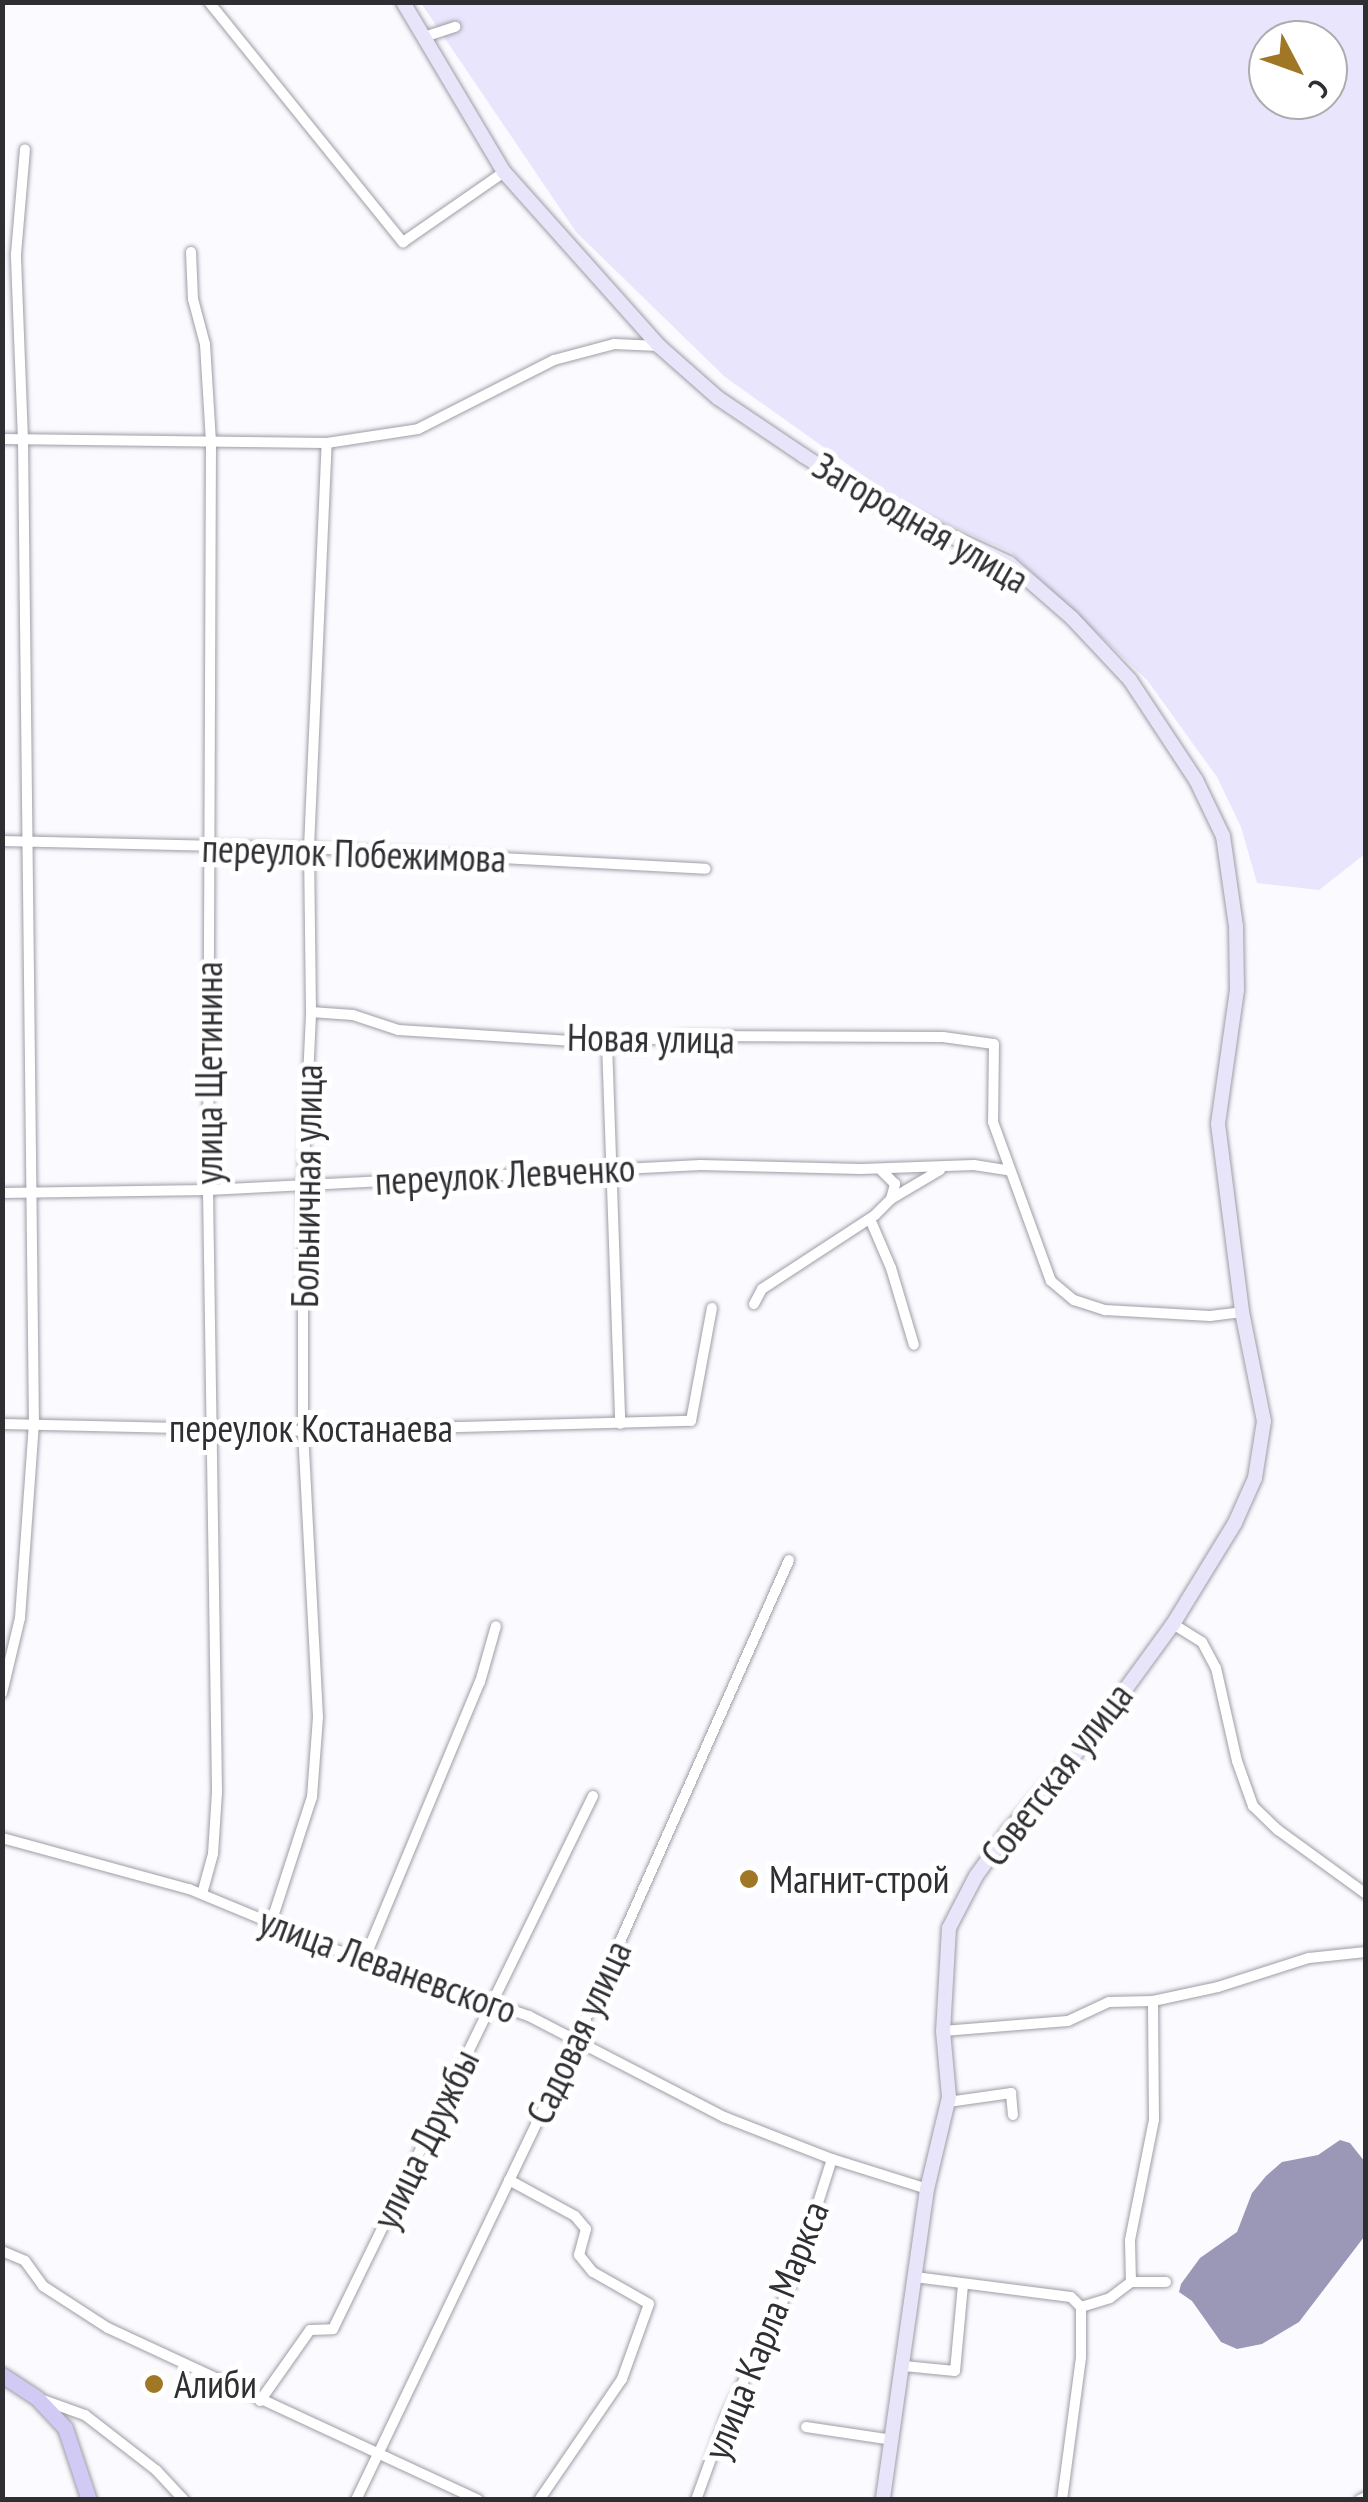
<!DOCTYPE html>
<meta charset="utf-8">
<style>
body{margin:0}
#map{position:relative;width:1368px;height:2502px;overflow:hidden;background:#fbfbff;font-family:"PT Sans Narrow",sans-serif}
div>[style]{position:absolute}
.green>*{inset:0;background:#e8e5fd}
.water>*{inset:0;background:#9b97b6}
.roads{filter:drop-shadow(0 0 2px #9e9da7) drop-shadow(0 0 2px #9e9da7)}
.street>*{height:10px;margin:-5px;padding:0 5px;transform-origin:5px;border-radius:5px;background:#fff}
.secondary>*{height:14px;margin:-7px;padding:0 7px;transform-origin:7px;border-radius:7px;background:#e8e4f9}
.primary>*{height:15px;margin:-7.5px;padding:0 7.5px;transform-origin:7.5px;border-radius:7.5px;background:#d0caf4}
.dots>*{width:28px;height:28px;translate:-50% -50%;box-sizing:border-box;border:5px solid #fff;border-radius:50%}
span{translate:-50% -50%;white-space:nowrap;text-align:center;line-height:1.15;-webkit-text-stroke:10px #fff;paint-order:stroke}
.street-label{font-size:38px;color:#2f2e32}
.poi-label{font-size:38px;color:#2f2e32}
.left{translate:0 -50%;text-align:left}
.frame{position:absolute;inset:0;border:5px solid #2f2e32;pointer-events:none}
.north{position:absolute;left:1248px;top:20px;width:100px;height:100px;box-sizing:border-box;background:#fff;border:2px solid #acabad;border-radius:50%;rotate:131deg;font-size:28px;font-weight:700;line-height:40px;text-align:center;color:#2f2e32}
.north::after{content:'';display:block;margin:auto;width:35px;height:45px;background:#9f7725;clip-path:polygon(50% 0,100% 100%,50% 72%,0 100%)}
</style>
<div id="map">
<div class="green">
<div style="clip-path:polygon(evenodd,421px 3px,1365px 3px,1365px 854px,1319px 890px,1257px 883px,1241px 827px,1217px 777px,1147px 680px,1011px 552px,906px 506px,725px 377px,576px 232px,421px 3px,1268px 40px,1328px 40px,1328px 100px,1268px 100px,1268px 40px)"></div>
</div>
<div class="water">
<div style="clip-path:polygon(1340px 2140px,1350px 2143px,1365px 2162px,1364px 2237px,1299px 2322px,1262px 2344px,1237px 2349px,1221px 2342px,1192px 2301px,1179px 2292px,1181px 2284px,1200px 2258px,1237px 2232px,1252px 2193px,1266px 2176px,1282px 2162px,1318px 2155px)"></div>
</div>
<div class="roads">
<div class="street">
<div style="left:209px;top:2px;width:309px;rotate:51.1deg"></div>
<div style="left:403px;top:242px;width:123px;rotate:-34.7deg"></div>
<div style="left:424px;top:37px;width:33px;rotate:-18deg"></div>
<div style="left:191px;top:252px;width:47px;rotate:87.6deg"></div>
<div style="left:193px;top:299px;width:47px;rotate:75.1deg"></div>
<div style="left:205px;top:344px;width:99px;rotate:86.5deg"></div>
<div style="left:211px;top:443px;width:747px;rotate:90.23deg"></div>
<div style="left:208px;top:1190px;width:602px;rotate:89.14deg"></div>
<div style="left:217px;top:1792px;width:62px;rotate:93.7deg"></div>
<div style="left:213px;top:1854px;width:41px;rotate:105.4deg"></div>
<div style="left:2px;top:439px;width:325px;rotate:0.7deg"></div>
<div style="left:327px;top:443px;width:92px;rotate:-8.7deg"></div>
<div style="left:418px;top:429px;width:153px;rotate:-26.9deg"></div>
<div style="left:554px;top:360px;width:62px;rotate:-14.9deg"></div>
<div style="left:614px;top:344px;width:45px;rotate:2.5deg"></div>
<div style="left:2px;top:841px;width:307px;rotate:1.3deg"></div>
<div style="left:309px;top:848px;width:397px;rotate:3deg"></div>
<div style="left:311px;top:1012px;width:42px;rotate:4.1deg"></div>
<div style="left:353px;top:1015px;width:47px;rotate:18.4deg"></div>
<div style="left:398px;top:1030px;width:209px;rotate:3.6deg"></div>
<div style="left:607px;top:1043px;width:79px;rotate:-5.1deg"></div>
<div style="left:686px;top:1036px;width:257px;rotate:0.2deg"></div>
<div style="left:943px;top:1037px;width:51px;rotate:7.8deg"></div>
<div style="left:994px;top:1044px;width:78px;rotate:90.7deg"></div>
<div style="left:993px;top:1122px;width:169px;rotate:70deg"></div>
<div style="left:1051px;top:1281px;width:30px;rotate:40deg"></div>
<div style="left:1074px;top:1300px;width:33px;rotate:18deg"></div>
<div style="left:1105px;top:1310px;width:105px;rotate:3.3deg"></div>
<div style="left:1210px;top:1316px;width:32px;rotate:-7deg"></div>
<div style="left:607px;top:1043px;width:381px;rotate:88deg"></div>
<div style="left:2px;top:1193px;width:206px;rotate:-0.8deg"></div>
<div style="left:208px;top:1190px;width:493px;rotate:-2.9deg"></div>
<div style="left:700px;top:1165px;width:161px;rotate:1.4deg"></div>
<div style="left:861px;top:1169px;width:113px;rotate:-2deg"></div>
<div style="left:974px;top:1165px;width:33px;rotate:9deg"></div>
<div style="left:891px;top:1199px;width:57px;rotate:-30.6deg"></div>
<div style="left:870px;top:1219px;width:53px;rotate:66.8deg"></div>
<div style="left:891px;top:1268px;width:80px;rotate:73.4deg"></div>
<div style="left:754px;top:1304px;width:17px;rotate:-62deg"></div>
<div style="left:762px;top:1289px;width:135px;rotate:-33.2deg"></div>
<div style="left:875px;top:1215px;width:23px;rotate:-45deg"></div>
<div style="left:891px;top:1199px;width:16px;rotate:-75deg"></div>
<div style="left:895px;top:1184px;width:20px;rotate:-135deg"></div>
<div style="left:2px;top:1424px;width:301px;rotate:1.3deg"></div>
<div style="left:303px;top:1431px;width:388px;rotate:-1.5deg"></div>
<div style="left:691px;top:1421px;width:115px;rotate:-79.5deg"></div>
<div style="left:1173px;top:1624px;width:34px;rotate:32deg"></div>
<div style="left:1202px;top:1642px;width:30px;rotate:62deg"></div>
<div style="left:1216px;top:1668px;width:95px;rotate:77.3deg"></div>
<div style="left:1237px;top:1761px;width:48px;rotate:70.4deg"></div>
<div style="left:1253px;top:1806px;width:35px;rotate:44deg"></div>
<div style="left:1278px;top:1830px;width:109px;rotate:36deg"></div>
<div style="left:2px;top:1693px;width:77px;rotate:-76.5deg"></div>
<div style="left:20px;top:1618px;width:194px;rotate:-85.9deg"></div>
<div style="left:34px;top:1425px;width:985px;rotate:-90.64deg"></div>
<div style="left:23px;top:440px;width:186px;rotate:-92.2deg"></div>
<div style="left:16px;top:254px;width:105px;rotate:-85.1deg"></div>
<div style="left:2px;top:1838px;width:194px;rotate:15.3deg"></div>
<div style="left:189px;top:1889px;width:162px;rotate:22.5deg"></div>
<div style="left:339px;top:1951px;width:201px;rotate:18.9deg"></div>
<div style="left:529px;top:2016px;width:220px;rotate:27.4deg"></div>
<div style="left:724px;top:2117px;width:116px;rotate:21.3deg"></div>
<div style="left:832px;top:2159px;width:100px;rotate:17.5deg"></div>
<div style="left:271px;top:1923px;width:133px;rotate:-72deg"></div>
<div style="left:312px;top:1797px;width:80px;rotate:-85.7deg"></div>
<div style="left:318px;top:1717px;width:286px;rotate:-93deg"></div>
<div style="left:303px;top:1431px;width:247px;rotate:-90deg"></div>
<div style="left:303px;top:1184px;width:172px;rotate:-87.3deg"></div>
<div style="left:311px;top:1012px;width:164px;rotate:-90.7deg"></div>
<div style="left:309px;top:848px;width:405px;rotate:-87.5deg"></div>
<div style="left:364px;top:1960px;width:301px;rotate:-67.4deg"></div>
<div style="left:480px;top:1682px;width:58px;rotate:-74.1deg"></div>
<div style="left:943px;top:2031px;width:125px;rotate:-4.6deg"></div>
<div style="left:1068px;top:2021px;width:45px;rotate:-24.9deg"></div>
<div style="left:1109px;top:2002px;width:44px;rotate:-1.3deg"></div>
<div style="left:1153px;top:2001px;width:66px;rotate:-12.2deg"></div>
<div style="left:1218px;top:1987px;width:96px;rotate:-17.7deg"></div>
<div style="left:1309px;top:1958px;width:57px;rotate:-6deg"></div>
<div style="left:948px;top:2102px;width:64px;rotate:-8.1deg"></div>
<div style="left:1011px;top:2093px;width:22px;rotate:85deg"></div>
<div style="left:509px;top:2180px;width:75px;rotate:28.6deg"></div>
<div style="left:575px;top:2216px;width:17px;rotate:50deg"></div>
<div style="left:586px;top:2229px;width:27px;rotate:105deg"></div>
<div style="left:579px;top:2255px;width:22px;rotate:51deg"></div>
<div style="left:593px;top:2272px;width:64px;rotate:29.7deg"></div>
<div style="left:649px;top:2304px;width:80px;rotate:109.8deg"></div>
<div style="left:622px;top:2379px;width:147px;rotate:124.4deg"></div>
<div style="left:2px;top:2251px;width:25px;rotate:23deg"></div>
<div style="left:25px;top:2261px;width:31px;rotate:54deg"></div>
<div style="left:43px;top:2286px;width:77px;rotate:32.9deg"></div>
<div style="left:108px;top:2328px;width:408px;rotate:24.9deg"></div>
<div style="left:915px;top:2277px;width:157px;rotate:7.3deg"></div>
<div style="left:1071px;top:2297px;width:14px;rotate:45deg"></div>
<div style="left:1131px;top:2282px;width:42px;rotate:-91.4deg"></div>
<div style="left:1130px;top:2240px;width:122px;rotate:-78.7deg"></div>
<div style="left:1154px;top:2120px;width:119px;rotate:-90.5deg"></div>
<div style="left:904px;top:2366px;width:51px;rotate:5.6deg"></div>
<div style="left:955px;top:2371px;width:86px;rotate:-84.7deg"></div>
<div style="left:43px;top:2400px;width:45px;rotate:19.7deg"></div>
<div style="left:85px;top:2415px;width:90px;rotate:37.8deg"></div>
<div style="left:156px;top:2470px;width:41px;rotate:47deg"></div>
<div style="left:260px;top:2401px;width:87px;rotate:-54.8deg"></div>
<div style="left:310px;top:2330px;width:23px;rotate:-2deg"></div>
<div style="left:333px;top:2329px;width:593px;rotate:-64deg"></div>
<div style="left:806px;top:2427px;width:88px;rotate:8.5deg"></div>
<div style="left:356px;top:2500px;width:509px;rotate:-64.39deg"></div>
<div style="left:576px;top:2041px;width:526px;rotate:-66.11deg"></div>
<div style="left:696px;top:2500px;width:88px;rotate:-70.1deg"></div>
<div style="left:726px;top:2417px;width:155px;rotate:-63.9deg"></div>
<div style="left:794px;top:2278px;width:125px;rotate:-72.3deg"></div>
<div style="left:1062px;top:2500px;width:144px;rotate:-82.4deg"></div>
<div style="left:1081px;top:2357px;width:50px;rotate:-90deg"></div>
<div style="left:1081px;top:2307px;width:30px;rotate:-17deg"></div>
<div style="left:1110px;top:2298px;width:26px;rotate:-37deg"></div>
<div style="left:1131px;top:2282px;width:35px"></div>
<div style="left:1360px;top:2500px;width:7px;rotate:-27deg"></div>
</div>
<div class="secondary">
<div style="left:403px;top:2px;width:198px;rotate:59.3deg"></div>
<div style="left:504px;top:172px;width:233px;rotate:48.3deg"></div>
<div style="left:659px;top:346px;width:79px;rotate:41.4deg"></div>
<div style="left:718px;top:398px;width:104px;rotate:34deg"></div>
<div style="left:804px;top:456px;width:86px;rotate:32.2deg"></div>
<div style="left:877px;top:502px;width:145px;rotate:24.8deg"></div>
<div style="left:1009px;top:563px;width:84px;rotate:41.1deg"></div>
<div style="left:1072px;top:618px;width:85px;rotate:46.9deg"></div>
<div style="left:1130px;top:680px;width:120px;rotate:56.6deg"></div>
<div style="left:1196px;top:780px;width:62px;rotate:64.3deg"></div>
<div style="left:1223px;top:836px;width:91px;rotate:81.8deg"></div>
<div style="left:1236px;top:926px;width:64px;rotate:89.1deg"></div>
<div style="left:1237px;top:990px;width:135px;rotate:98.1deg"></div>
<div style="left:1218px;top:1124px;width:190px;rotate:82.7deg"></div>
<div style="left:1242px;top:1312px;width:111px;rotate:78.6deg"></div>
<div style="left:1264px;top:1421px;width:58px;rotate:99deg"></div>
<div style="left:1255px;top:1478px;width:49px;rotate:114deg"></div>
<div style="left:1235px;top:1523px;width:119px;rotate:121.5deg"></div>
<div style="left:1173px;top:1624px;width:132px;rotate:126.1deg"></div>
<div style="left:1095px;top:1731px;width:135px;rotate:130.8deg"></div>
<div style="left:1007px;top:1833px;width:53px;rotate:125.8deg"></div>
<div style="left:976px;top:1876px;width:59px;rotate:117.4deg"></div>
<div style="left:949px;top:1928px;width:103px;rotate:93.3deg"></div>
<div style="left:943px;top:2031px;width:66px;rotate:84.8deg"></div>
<div style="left:949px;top:2097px;width:95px;rotate:103.4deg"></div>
<div style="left:927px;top:2189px;width:314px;rotate:98.1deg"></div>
</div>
<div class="primary">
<div style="left:2px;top:2375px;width:42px;rotate:33.3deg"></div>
<div style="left:37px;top:2398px;width:41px;rotate:47deg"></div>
<div style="left:65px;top:2428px;width:76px;rotate:71.6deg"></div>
</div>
</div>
<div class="dots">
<div style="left:749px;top:1879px;background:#9f7725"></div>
<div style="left:154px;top:2384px;background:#9f7725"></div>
</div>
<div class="street-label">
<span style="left:921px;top:522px;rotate:30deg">Загородная улица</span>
<span style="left:354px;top:853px;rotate:2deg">переулок Побежимова</span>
<span style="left:651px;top:1038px;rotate:1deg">Новая улица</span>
<span style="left:208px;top:1073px;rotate:-90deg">улица Щетинина</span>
<span style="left:505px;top:1174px;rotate:-3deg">переулок Левченко</span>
<span style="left:306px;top:1186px;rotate:-89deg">Больничная улица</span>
<span style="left:311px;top:1428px">переулок Костанаева</span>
<span style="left:1056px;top:1774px;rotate:-52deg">Советская улица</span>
<span style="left:388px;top:1965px;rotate:20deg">улица Леваневского</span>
<span style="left:578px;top:2032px;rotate:-65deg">Садовая улица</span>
<span style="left:425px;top:2139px;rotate:-64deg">улица Дружбы</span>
<span style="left:765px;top:2330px;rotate:-68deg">улица Карла Маркса</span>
</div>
<div class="poi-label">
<span class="left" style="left:769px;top:1879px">Магнит-строй</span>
<span class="left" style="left:174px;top:2384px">Алиби</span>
</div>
<div class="frame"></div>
<div class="north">С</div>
</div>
